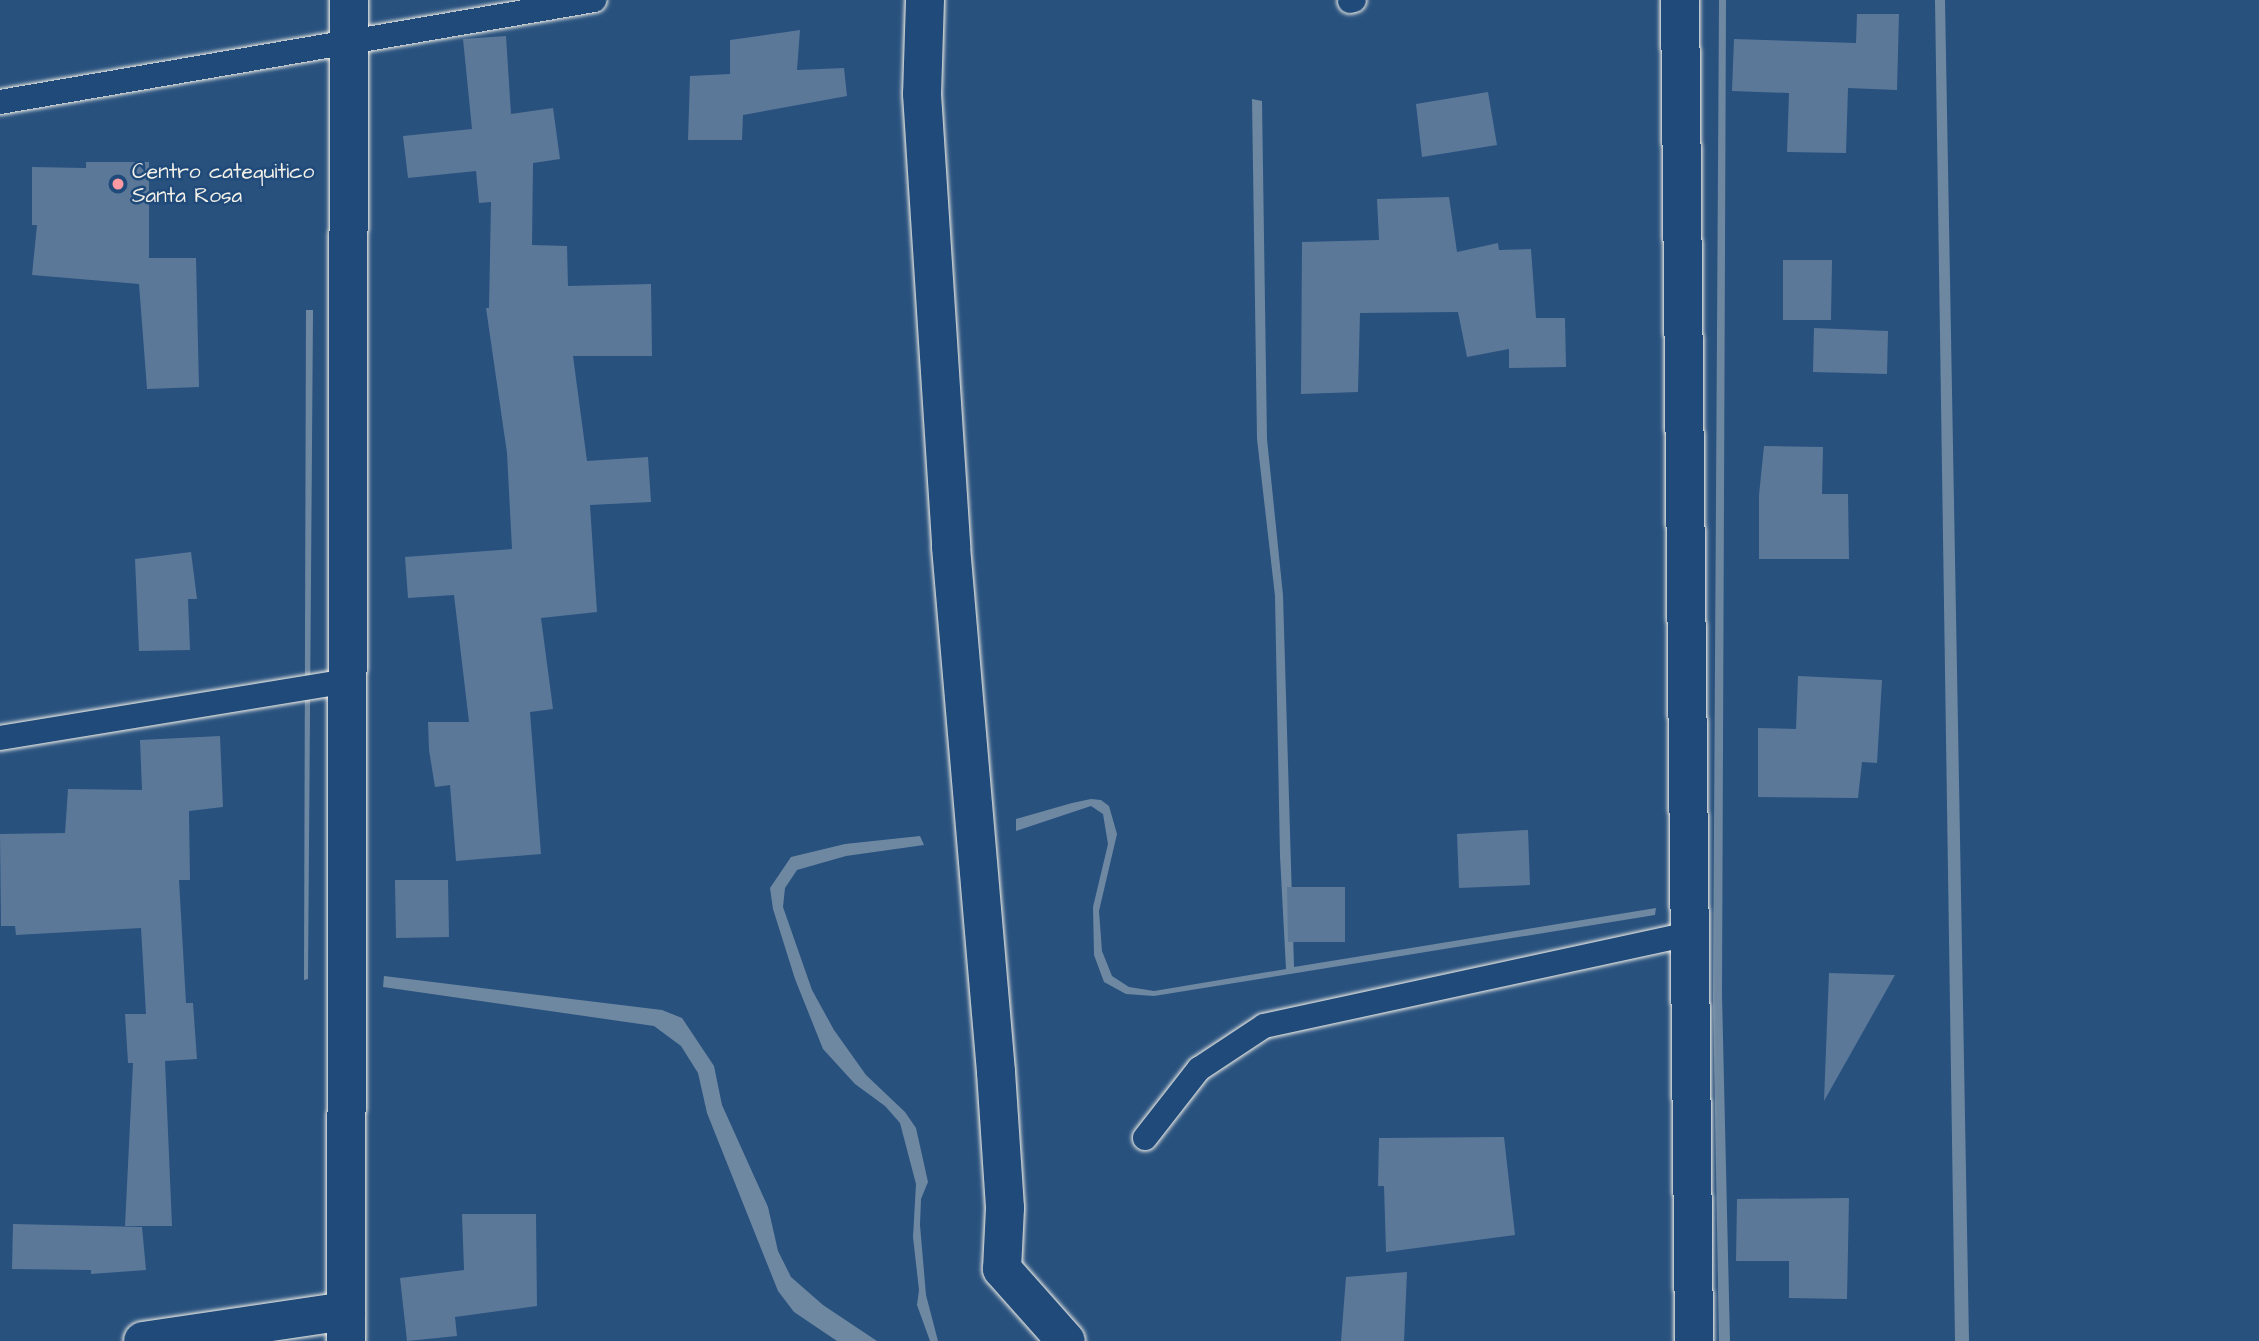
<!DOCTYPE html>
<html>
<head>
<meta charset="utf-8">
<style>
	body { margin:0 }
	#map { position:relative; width:2259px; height:1341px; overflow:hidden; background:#28517e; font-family:"Architects Daughter",sans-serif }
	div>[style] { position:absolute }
	.water>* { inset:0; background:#6e88a2 }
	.building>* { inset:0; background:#5b7899 }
	.roads { filter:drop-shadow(0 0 2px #f4f1e8) drop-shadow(0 0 2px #f4f1e8) }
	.lane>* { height:24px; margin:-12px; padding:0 12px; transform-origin:12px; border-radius:12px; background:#1f4a7a }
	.street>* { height:38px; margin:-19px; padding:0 19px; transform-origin:19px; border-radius:19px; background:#1f4a7a }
	.dots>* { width:19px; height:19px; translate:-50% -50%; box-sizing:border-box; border:4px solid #1f4a7a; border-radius:50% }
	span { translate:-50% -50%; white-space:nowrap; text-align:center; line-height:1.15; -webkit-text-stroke:5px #1f4a7a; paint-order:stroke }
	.poi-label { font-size:21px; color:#f4f1e8 }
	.left { translate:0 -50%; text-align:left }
</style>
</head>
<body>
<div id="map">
	<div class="water">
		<div style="clip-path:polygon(1719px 0,1726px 0,1722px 995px,1730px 1341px,1719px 1341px,1713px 995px)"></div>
		<div style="clip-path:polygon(1935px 0,1945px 0,1969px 1341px,1955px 1341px)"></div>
		<div style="clip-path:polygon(1252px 99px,1262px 101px,1267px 439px,1283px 595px,1294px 967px,1656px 908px,1655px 915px,1154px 996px,1126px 994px,1104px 982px,1094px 955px,1093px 907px,1108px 844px,1103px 814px,1091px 806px,1016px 831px,1016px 819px,1072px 803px,1091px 799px,1101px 800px,1109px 806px,1117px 834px,1099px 911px,1102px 951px,1112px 976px,1129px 987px,1154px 991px,1286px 969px,1280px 856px,1275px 596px,1257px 439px)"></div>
		<div style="clip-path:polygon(306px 310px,313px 310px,308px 979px,304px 980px)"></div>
		<div style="clip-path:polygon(920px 836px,924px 845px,846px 856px,797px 870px,785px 888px,783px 907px,812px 990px,834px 1030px,866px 1075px,905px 1112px,916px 1128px,928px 1182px,921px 1199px,920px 1225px,926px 1295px,938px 1341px,930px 1341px,917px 1305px,919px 1290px,913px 1237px,916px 1184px,900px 1123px,885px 1106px,855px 1084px,823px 1049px,795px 979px,773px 909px,770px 888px,791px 857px,845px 844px)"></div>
		<div style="clip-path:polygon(384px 976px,662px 1010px,682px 1018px,714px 1066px,722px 1105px,768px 1207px,778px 1251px,791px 1277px,823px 1305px,877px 1341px,837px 1341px,794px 1312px,778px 1291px,707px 1113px,698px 1073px,681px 1046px,654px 1026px,383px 987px)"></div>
	</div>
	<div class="building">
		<div style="clip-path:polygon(1857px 14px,1899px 14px,1897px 90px,1848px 88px,1846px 153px,1787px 152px,1789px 93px,1732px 91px,1734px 39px,1856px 43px)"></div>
		<div style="clip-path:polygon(800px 30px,797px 70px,844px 68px,847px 96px,743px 115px,742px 140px,688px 140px,690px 76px,730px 74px,730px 40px)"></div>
		<div style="clip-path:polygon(506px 36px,511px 114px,553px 108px,560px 159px,533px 163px,532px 245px,567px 246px,568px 286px,651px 284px,652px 356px,573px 356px,587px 461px,648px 457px,651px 502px,590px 505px,597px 612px,541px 618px,553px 709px,530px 712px,541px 854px,456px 861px,450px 785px,435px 787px,429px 750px,428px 722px,469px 722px,454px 595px,408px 598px,405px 557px,512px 549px,507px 453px,486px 308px,489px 308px,491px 202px,479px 203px,476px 171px,408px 178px,403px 136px,472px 129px,463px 39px)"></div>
		<div style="clip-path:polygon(1488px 92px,1497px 145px,1422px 157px,1416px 104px)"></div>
		<div style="clip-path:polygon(86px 162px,149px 162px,149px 258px,196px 258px,199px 387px,147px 389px,139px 284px,32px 275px,37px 225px,32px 225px,32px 167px,86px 168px)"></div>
		<div style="clip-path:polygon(1449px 197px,1457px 252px,1498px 243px,1499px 250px,1531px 249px,1536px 318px,1565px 318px,1566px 367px,1509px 368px,1509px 349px,1467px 357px,1458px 312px,1360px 313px,1358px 392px,1301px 394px,1302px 242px,1379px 240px,1377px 199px)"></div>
		<div style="clip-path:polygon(1783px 260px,1832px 260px,1831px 320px,1783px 320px)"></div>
		<div style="clip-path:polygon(1814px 328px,1888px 331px,1887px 374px,1813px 372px)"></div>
		<div style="clip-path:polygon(1764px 446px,1823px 447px,1822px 494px,1848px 494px,1849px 559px,1759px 559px,1759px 495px)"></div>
		<div style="clip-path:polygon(191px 552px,197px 599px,188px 599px,190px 650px,139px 651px,135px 559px)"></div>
		<div style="clip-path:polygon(1798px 676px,1882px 680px,1877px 763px,1862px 762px,1858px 798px,1758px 797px,1758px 728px,1796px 729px)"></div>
		<div style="clip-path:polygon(220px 736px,223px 807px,189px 811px,190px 880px,179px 880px,186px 1003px,193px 1003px,197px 1059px,165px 1061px,172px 1226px,125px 1226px,133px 1063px,128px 1063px,125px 1014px,146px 1014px,141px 928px,16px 935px,15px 926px,1px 926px,0 834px,65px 833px,68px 789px,142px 790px,140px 740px)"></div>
		<div style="clip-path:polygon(1528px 830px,1530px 885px,1459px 888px,1457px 834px)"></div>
		<div style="clip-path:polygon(395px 880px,448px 880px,449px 937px,396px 938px)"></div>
		<div style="clip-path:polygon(1287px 887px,1345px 887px,1345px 942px,1288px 942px)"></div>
		<div style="clip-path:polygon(1829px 973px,1895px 975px,1824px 1101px)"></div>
		<div style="clip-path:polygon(1504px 1137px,1515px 1235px,1386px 1252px,1384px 1186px,1378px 1186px,1379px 1138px)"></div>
		<div style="clip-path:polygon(1849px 1198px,1847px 1299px,1789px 1298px,1789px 1261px,1736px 1261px,1737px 1199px)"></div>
		<div style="clip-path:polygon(462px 1214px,536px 1214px,537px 1306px,455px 1317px,457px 1336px,407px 1341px,400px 1278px,464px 1270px)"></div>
		<div style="clip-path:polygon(13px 1224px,142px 1227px,146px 1270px,91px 1274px,91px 1270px,12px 1269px)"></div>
		<div style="clip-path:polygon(1407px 1272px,1404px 1341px,1341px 1341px,1346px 1277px)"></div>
	</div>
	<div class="roads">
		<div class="lane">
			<div style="left:1350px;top:1px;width:4px;rotate:-14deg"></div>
			<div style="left:0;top:102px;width:603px;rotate:-9.74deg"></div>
			<div style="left:0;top:738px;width:352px;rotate:-9.3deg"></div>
			<div style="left:1145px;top:1138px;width:88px;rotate:-52deg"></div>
			<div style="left:1199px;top:1069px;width:78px;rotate:-33.5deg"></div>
			<div style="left:1264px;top:1026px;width:436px;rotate:-12.2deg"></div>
		</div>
		<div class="street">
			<div style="left:925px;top:0;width:94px;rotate:91.8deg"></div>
			<div style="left:922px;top:94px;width:454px;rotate:86.3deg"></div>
			<div style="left:951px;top:547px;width:527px;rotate:85.1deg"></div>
			<div style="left:996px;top:1072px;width:136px;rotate:86.2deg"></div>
			<div style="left:1005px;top:1208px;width:61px;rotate:92.8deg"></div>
			<div style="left:1002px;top:1269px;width:96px;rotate:48.4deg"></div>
			<div style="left:1680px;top:0;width:1341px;rotate:89.4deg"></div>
			<div style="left:143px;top:1341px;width:205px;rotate:-8.4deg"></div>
			<div style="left:346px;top:1341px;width:1341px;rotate:-89.87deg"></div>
		</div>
	</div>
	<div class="dots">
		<div style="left:118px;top:184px;background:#ff9aa2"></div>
	</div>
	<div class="poi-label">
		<span class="left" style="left:132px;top:184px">Centro catequitico<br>Santa Rosa</span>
	</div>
</div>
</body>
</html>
